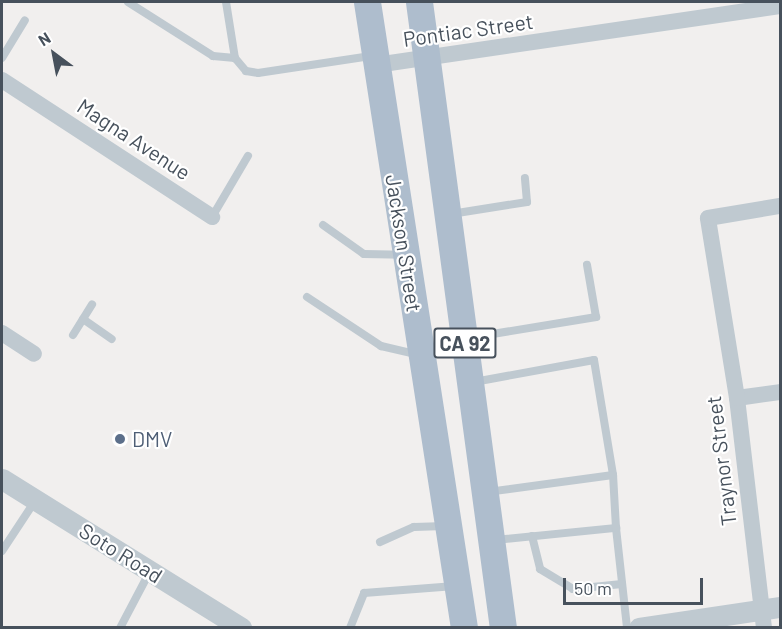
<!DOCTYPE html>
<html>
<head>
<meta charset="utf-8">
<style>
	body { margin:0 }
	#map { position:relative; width:782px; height:629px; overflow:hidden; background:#f1efee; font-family:Barlow,sans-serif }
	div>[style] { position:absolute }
	.service>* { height:8px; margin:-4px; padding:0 4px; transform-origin:4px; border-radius:4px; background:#bfc9d0 }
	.minor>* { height:16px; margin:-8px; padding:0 8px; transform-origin:8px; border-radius:8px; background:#bfc9d0 }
	.tertiary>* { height:21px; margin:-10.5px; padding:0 10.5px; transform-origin:10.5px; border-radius:10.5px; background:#bfc9d0 }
	.primary>* { height:27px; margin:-13.5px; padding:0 13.5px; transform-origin:13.5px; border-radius:13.5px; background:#aebdcd }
	.dots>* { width:16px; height:16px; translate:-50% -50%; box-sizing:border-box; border:3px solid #fff; border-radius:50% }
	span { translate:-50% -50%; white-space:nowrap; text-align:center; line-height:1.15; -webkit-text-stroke:4.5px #fff; paint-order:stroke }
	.shield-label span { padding:2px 4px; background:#fff; border:2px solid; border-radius:4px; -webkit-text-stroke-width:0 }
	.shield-label { font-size:20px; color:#47515c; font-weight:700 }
	.street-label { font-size:21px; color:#47515c }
	.service-label { font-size:21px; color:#4e5e75 }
	.left { translate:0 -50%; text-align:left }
	.frame { position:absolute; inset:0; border:3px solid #47515c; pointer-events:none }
	.north { position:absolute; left:24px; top:24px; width:60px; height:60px; -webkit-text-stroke:4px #fff; paint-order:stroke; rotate:328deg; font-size:16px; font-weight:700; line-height:24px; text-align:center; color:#47515c }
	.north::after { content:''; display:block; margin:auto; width:21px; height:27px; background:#47515c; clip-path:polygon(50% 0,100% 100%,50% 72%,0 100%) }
	.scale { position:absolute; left:563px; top:578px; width:140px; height:27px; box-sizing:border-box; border:3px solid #47515c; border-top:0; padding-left:8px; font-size:18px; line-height:21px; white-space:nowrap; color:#47515c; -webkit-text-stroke:4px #fff; paint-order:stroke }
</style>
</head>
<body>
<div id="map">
	<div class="service">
		<div style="left:128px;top:2px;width:101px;rotate:32.4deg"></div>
		<div style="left:213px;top:56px;width:22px;rotate:5deg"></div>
		<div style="left:226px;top:2px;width:57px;rotate:80.9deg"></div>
		<div style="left:235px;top:58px;width:17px;rotate:50deg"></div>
		<div style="left:246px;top:71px;width:12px;rotate:9deg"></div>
		<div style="left:258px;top:73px;width:114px;rotate:-8.6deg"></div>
		<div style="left:2px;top:58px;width:44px;rotate:-58.8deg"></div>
		<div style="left:451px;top:214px;width:77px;rotate:-9deg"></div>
		<div style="left:527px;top:202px;width:24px;rotate:-95deg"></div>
		<div style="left:212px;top:217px;width:71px;rotate:-59.5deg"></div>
		<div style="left:323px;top:225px;width:50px;rotate:35.3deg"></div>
		<div style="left:364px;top:254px;width:39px;rotate:1deg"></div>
		<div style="left:307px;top:297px;width:89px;rotate:33.5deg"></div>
		<div style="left:381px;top:346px;width:39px;rotate:13deg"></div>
		<div style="left:83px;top:319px;width:35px;rotate:35deg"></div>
		<div style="left:73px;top:335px;width:36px;rotate:-58deg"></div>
		<div style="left:468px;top:338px;width:130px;rotate:-9.3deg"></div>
		<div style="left:596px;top:317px;width:53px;rotate:-99.8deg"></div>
		<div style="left:474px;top:382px;width:122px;rotate:-10.4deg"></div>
		<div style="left:594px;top:360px;width:117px;rotate:80.6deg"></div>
		<div style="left:613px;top:475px;width:126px;rotate:172.3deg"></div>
		<div style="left:616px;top:528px;width:101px;rotate:83.7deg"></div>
		<div style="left:532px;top:536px;width:34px;rotate:76deg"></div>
		<div style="left:540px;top:569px;width:39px;rotate:31deg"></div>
		<div style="left:573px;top:589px;width:49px;rotate:-5.8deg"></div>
		<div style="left:495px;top:540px;width:122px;rotate:-5.7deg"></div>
		<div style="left:616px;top:528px;width:53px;rotate:-93.2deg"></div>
		<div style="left:380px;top:542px;width:37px;rotate:-24deg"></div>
		<div style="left:414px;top:527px;width:31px;rotate:-2deg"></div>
		<div style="left:2px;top:551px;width:60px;rotate:-56.6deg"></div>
		<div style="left:120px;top:628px;width:64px;rotate:-62.2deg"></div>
		<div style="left:350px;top:628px;width:38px;rotate:-68deg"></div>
		<div style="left:364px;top:593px;width:91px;rotate:-4.4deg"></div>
	</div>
	<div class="minor">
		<div style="left:376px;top:65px;width:408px;rotate:-8.3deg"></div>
		<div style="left:2px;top:80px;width:251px;rotate:33.1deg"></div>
		<div style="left:2px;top:333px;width:38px;rotate:33deg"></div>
		<div style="left:737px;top:398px;width:43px;rotate:-7.9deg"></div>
		<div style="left:764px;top:628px;width:232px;rotate:-96.7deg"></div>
		<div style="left:737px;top:398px;width:182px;rotate:-99.2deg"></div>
		<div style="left:708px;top:218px;width:73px;rotate:-9.5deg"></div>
	</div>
	<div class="tertiary">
		<div style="left:2px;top:479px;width:282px;rotate:31.9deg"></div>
		<div style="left:639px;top:628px;width:143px;rotate:-8.5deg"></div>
	</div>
	<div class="primary">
		<div style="left:367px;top:2px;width:633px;rotate:81.19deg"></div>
		<div style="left:419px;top:2px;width:632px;rotate:82.36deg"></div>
	</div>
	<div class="dots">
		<div style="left:120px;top:439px;background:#5c6f8a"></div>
	</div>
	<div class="shield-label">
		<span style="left:465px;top:343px">CA 92</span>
	</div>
	<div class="street-label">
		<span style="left:468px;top:30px;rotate:-8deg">Pontiac Street</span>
		<span style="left:134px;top:139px;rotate:33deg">Magna Avenue</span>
		<span style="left:404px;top:243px;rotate:81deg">Jackson Street</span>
		<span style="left:721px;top:461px;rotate:-97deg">Traynor Street</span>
		<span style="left:121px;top:553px;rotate:32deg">Soto Road</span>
	</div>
	<div class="service-label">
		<span class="left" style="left:132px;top:439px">DMV</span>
	</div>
	<div class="frame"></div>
	<div class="north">N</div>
	<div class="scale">50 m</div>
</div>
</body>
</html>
